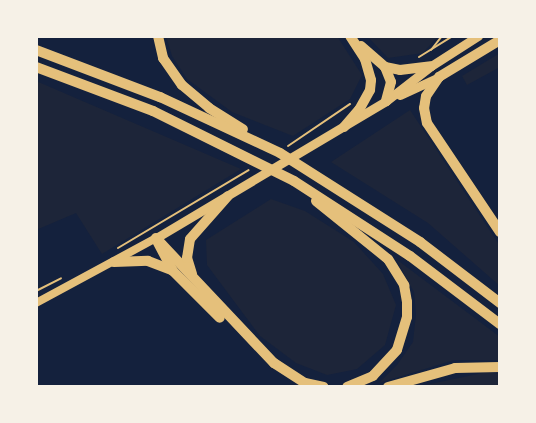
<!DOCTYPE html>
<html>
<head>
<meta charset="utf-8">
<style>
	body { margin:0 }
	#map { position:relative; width:536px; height:423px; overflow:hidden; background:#14213d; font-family:Signika,sans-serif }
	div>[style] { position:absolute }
	.green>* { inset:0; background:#1d2539 }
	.path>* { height:2px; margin:-1px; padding:0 1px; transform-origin:1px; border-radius:1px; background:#e5c07b }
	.secondary>* { height:8px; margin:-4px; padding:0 4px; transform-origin:4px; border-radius:4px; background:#e5c07b }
	.primary>* { height:9px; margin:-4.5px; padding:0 4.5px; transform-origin:4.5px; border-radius:4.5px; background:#e5c07b }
	.trunk>* { height:10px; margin:-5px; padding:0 5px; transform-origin:5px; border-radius:5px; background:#e5c07b }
	span { translate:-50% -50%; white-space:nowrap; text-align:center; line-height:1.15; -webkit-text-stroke:5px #f6f1e7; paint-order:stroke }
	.frame { position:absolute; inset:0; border:38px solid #f6f1e7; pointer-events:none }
</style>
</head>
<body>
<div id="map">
	<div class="green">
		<div style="clip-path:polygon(166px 36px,337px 36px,362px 75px,350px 99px,293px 136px,232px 112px,187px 79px,172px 56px)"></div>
		<div style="clip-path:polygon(367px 36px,438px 36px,423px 53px,388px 58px)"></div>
		<div style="clip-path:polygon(500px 53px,500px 67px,467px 85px,462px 76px)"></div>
		<div style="clip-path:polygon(36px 81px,241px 169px,102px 254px,76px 213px,36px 230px)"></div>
		<div style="clip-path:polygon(410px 110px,500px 246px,500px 286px,428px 223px,331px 162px)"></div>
		<div style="clip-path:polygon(271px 199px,305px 211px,354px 242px,383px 274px,396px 305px,385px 345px,357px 369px,327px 375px,296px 363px,260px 336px,207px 265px,206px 240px)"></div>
		<div style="clip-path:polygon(396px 259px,500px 337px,500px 360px,454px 360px,379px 383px,397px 365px,413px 342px,416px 314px,414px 292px)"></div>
		<div style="clip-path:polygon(487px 372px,500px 374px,500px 387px,416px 387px)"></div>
	</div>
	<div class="path">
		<div style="left:431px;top:50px;width:18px;rotate:-52deg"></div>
		<div style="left:419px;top:57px;width:40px;rotate:-32deg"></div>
		<div style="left:288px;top:146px;width:75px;rotate:-34.1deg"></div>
		<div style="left:118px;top:248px;width:152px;rotate:-30.8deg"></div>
		<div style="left:36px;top:291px;width:28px;rotate:-27deg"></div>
	</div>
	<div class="secondary">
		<div style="left:36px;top:303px;width:136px;rotate:-28.4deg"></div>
	</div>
	<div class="primary">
		<div style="left:400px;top:95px;width:43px;rotate:-24.8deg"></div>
		<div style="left:156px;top:238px;width:268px;rotate:-30.8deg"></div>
		<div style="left:386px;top:101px;width:57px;rotate:-37.9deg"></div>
		<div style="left:431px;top:66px;width:56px;rotate:-32.6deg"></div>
	</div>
	<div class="trunk">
		<div style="left:158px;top:36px;width:23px;rotate:77deg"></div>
		<div style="left:163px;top:58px;width:33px;rotate:55deg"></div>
		<div style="left:182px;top:85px;width:35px;rotate:40deg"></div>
		<div style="left:209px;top:108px;width:40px;rotate:32deg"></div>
		<div style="left:500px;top:40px;width:71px;rotate:148.8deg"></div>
		<div style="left:439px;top:77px;width:23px;rotate:124deg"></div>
		<div style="left:426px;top:96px;width:12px;rotate:99deg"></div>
		<div style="left:424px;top:108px;width:15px;rotate:79deg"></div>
		<div style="left:427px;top:123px;width:131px;rotate:56.2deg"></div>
		<div style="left:361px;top:46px;width:32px;rotate:41deg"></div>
		<div style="left:385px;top:67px;width:16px;rotate:68deg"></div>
		<div style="left:391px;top:82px;width:20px;rotate:105deg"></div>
		<div style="left:36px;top:50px;width:133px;rotate:20.8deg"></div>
		<div style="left:160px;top:97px;width:132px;rotate:25deg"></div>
		<div style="left:280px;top:153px;width:166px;rotate:32.4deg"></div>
		<div style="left:420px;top:242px;width:101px;rotate:37.3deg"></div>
		<div style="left:36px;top:67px;width:125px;rotate:20.6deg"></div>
		<div style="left:153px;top:111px;width:157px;rotate:26.4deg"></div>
		<div style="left:294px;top:181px;width:138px;rotate:32.9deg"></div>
		<div style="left:410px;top:256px;width:113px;rotate:37.1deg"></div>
		<div style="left:385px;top:67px;width:15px;rotate:11deg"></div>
		<div style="left:400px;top:70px;width:31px;rotate:-7deg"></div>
		<div style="left:344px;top:127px;width:23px;rotate:-49deg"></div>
		<div style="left:359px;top:110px;width:23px;rotate:-61deg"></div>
		<div style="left:370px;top:90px;width:10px;rotate:-84deg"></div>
		<div style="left:371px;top:80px;width:22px;rotate:-106deg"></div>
		<div style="left:365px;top:59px;width:27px;rotate:-123deg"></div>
		<div style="left:316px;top:201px;width:92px;rotate:38.9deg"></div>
		<div style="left:388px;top:259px;width:31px;rotate:58deg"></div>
		<div style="left:404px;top:285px;width:17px;rotate:80deg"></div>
		<div style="left:407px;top:302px;width:15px;rotate:90deg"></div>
		<div style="left:407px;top:317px;width:34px;rotate:107deg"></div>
		<div style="left:397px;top:350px;width:35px;rotate:133deg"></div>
		<div style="left:373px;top:376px;width:28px;rotate:157deg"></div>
		<div style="left:156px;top:238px;width:172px;rotate:46.7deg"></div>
		<div style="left:274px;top:363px;width:37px;rotate:33deg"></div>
		<div style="left:305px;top:383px;width:19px;rotate:12deg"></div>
		<div style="left:157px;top:241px;width:34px;rotate:62deg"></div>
		<div style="left:173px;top:271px;width:66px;rotate:45deg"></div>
		<div style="left:114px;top:262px;width:34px;rotate:-2deg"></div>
		<div style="left:148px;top:261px;width:26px;rotate:21deg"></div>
		<div style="left:192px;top:274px;width:17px;rotate:-107deg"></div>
		<div style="left:187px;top:258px;width:19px;rotate:-81deg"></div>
		<div style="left:190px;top:239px;width:57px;rotate:-48.5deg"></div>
		<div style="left:388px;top:387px;width:70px;rotate:-15.8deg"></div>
		<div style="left:455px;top:368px;width:45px;rotate:-1.3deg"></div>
	</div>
	<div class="frame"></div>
</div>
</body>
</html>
